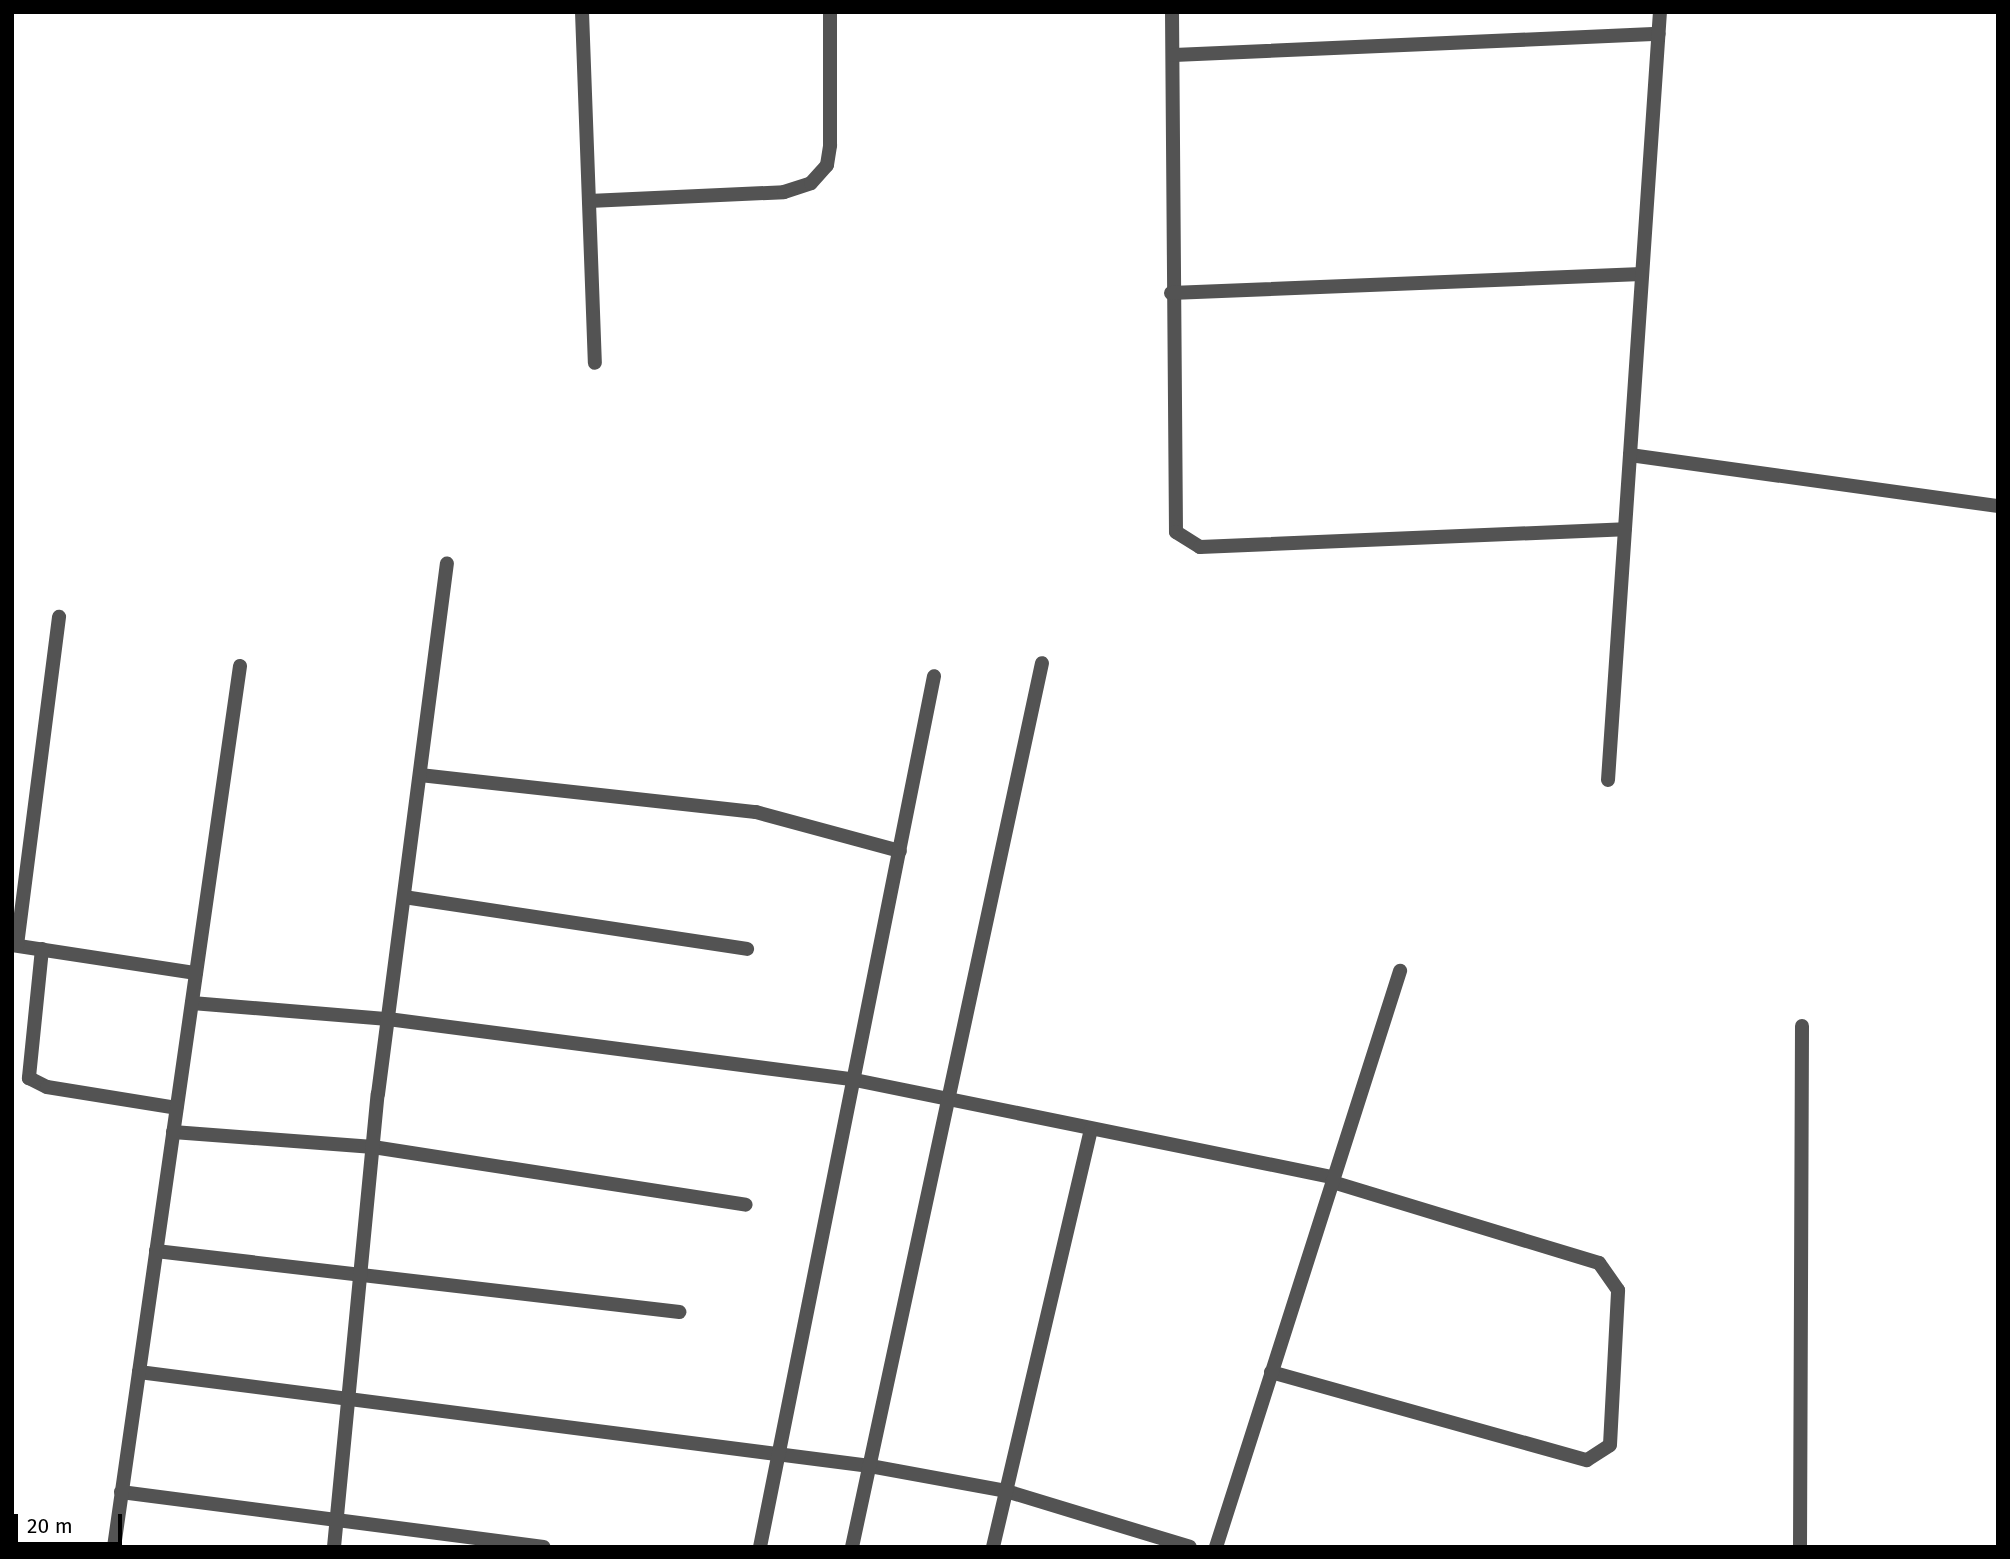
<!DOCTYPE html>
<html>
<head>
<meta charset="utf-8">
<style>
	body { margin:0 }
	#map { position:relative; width:2010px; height:1559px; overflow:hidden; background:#fff; font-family:"Fira Sans",sans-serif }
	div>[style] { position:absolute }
	.street>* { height:14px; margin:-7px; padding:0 7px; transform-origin:7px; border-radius:7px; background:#535353 }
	span { translate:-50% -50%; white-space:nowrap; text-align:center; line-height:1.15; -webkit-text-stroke:5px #fff; paint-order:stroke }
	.frame { position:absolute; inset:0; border:14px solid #000; pointer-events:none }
	.scale { position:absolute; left:14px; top:1514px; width:108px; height:32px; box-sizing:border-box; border:4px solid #000; border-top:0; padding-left:9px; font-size:21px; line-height:24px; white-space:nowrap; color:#000; -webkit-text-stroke:5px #fff; paint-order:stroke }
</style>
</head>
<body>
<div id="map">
	<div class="street">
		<div style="left:582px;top:12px;width:351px;rotate:87.9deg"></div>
		<div style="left:1172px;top:12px;width:520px;rotate:89.56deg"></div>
		<div style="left:1176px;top:532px;width:28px;rotate:32deg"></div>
		<div style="left:1200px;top:547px;width:425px;rotate:-2.4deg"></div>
		<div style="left:1174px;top:55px;width:485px;rotate:-2.5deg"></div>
		<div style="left:589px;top:201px;width:195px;rotate:-2.6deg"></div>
		<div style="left:784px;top:192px;width:28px;rotate:-18deg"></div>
		<div style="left:811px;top:183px;width:24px;rotate:-48deg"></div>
		<div style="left:827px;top:165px;width:20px;rotate:-81deg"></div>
		<div style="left:830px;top:145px;width:133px;rotate:-90deg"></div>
		<div style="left:1171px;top:293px;width:471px;rotate:-2.3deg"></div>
		<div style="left:1630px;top:455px;width:372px;rotate:7.9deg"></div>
		<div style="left:420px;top:775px;width:338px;rotate:6.3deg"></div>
		<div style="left:756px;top:812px;width:149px;rotate:15.2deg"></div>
		<div style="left:1608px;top:780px;width:770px;rotate:-86.13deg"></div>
		<div style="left:404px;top:897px;width:347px;rotate:8.6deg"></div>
		<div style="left:12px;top:945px;width:186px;rotate:8.7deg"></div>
		<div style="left:17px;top:945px;width:331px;rotate:-82.7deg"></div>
		<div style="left:42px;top:949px;width:130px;rotate:95.8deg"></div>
		<div style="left:29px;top:1078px;width:20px;rotate:27deg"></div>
		<div style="left:47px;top:1087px;width:131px;rotate:9.2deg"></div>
		<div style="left:192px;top:1003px;width:197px;rotate:4.7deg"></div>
		<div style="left:388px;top:1019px;width:471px;rotate:7.4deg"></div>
		<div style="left:855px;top:1080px;width:488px;rotate:11.5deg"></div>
		<div style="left:173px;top:1132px;width:201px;rotate:4.3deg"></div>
		<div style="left:373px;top:1147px;width:377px;rotate:8.8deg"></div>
		<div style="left:156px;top:1251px;width:527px;rotate:6.65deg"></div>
		<div style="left:139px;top:1372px;width:737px;rotate:7.33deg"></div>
		<div style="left:870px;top:1466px;width:138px;rotate:10.4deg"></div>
		<div style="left:1006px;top:1491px;width:192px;rotate:16.9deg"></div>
		<div style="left:1271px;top:1372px;width:328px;rotate:15.6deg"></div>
		<div style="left:1587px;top:1460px;width:27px;rotate:-33deg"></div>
		<div style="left:1610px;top:1445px;width:155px;rotate:-87deg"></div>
		<div style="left:1618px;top:1290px;width:33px;rotate:-125deg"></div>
		<div style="left:1599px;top:1263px;width:279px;rotate:-163.1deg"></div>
		<div style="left:121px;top:1492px;width:426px;rotate:7.4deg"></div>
		<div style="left:114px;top:1547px;width:890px;rotate:-81.86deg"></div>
		<div style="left:334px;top:1547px;width:455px;rotate:-84.5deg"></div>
		<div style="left:378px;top:1094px;width:535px;rotate:-82.6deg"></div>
		<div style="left:760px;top:1547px;width:888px;rotate:-78.7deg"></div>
		<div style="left:852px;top:1547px;width:904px;rotate:-77.87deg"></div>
		<div style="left:993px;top:1547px;width:429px;rotate:-76.8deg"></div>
		<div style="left:1216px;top:1547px;width:605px;rotate:-72.28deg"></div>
		<div style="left:1800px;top:1547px;width:521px;rotate:-89.78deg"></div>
	</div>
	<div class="frame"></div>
	<div class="scale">20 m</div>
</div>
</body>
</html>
